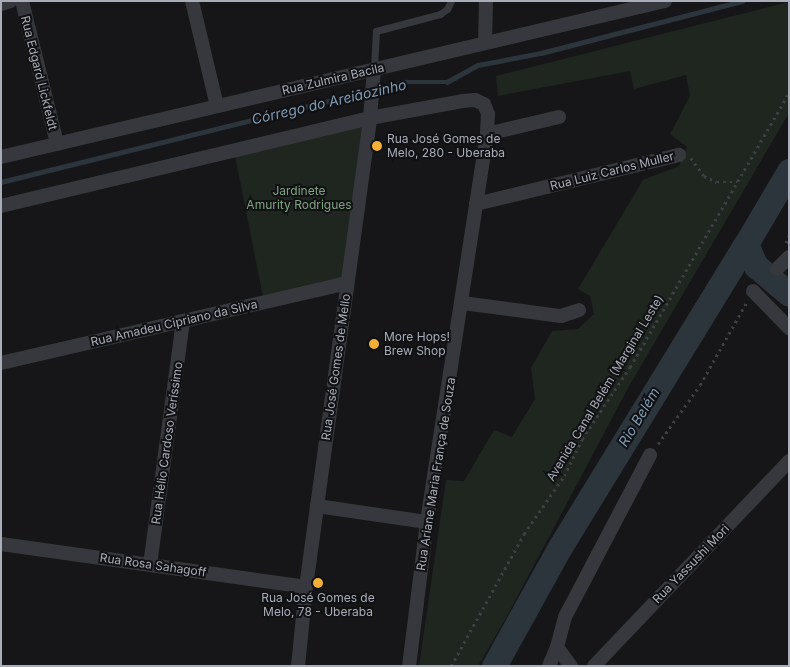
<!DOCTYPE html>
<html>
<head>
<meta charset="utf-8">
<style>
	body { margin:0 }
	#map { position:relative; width:790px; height:667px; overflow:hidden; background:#161618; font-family:Inter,sans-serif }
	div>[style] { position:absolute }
	.green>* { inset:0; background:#1e261f }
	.stream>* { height:4.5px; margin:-2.25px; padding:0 2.25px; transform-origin:2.25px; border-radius:2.25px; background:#2c353c }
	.river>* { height:25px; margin:-12.5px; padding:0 12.5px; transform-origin:12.5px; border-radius:12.5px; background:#2c353c }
	.path>* { height:2.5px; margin-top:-1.25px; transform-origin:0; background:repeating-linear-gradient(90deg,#3d3f44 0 2.5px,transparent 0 6.5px) }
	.service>* { height:7px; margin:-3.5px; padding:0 3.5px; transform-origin:3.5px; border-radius:3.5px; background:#37383d }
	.minor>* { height:14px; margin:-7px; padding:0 7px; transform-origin:7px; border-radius:7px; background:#37383d }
	.dots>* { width:14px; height:14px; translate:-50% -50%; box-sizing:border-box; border:2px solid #111113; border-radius:50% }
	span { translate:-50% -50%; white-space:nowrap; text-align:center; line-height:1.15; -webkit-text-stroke:4px #111113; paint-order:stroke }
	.street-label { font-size:12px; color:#a8adb8 }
	.poi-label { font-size:12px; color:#a8adb8 }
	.left { translate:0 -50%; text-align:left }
	.park-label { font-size:12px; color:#7fa381 }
	.water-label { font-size:14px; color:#7f9bb3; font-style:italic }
	.frame { position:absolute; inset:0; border:2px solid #a8adb8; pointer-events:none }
</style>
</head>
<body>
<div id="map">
	<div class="green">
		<div style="clip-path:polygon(789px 2px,789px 113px,628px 388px,505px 620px,478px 666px,419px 666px,446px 480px,464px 481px,494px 430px,512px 437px,535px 399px,531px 368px,552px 331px,578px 329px,594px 314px,590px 296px,578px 289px,643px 180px,679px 166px,687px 147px,670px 134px,690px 96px,686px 75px,634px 89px,630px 71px,498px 96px,496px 76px)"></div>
		<div style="clip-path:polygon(365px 125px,344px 278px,263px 297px,235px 156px)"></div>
	</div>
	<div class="stream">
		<div style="left:1px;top:182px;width:417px;rotate:-13.9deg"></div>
		<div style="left:406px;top:82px;width:41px"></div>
		<div style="left:447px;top:82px;width:35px;rotate:-29deg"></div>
		<div style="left:478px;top:65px;width:64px;rotate:-10.8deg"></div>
		<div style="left:541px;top:53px;width:208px;rotate:-14.5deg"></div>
	</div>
	<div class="river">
		<div style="left:746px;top:244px;width:24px;rotate:66deg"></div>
		<div style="left:756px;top:266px;width:43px;rotate:40.3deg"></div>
		<div style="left:494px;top:666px;width:136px;rotate:-61deg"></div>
		<div style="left:560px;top:547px;width:356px;rotate:-58.5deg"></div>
		<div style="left:746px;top:244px;width:85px;rotate:-59.5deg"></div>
	</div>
	<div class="path">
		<div style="left:691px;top:158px;width:22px;rotate:54deg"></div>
		<div style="left:704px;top:176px;width:14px;rotate:25deg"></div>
		<div style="left:717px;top:182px;width:20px"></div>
		<div style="left:786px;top:243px;width:9px;rotate:-69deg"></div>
		<div style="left:658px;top:444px;width:72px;rotate:-54.6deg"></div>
		<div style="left:700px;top:385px;width:94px;rotate:-60.7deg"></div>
		<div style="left:451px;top:666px;width:151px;rotate:-61.1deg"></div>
		<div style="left:524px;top:534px;width:70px;rotate:-55.4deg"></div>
		<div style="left:564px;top:476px;width:41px;rotate:-64.1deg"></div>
		<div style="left:582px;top:439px;width:87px;rotate:-56.3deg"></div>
		<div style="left:630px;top:367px;width:317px;rotate:-59.9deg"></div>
	</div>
	<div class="service">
		<div style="left:374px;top:69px;width:38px;rotate:-87deg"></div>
		<div style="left:376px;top:31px;width:66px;rotate:-14.9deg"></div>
		<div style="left:440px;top:14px;width:9px;rotate:-36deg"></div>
		<div style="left:447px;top:9px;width:9px;rotate:-63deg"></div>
	</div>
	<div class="minor">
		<div style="left:22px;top:1px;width:147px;rotate:76.2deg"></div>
		<div style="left:192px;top:1px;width:108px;rotate:76.6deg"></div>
		<div style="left:1px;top:4px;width:10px;rotate:-17deg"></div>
		<div style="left:485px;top:42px;width:41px;rotate:-88.6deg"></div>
		<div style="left:487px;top:134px;width:74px;rotate:-13.3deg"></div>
		<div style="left:1px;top:157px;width:682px;rotate:-13.22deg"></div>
		<div style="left:476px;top:204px;width:209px;rotate:-13.6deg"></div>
		<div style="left:1px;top:206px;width:379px;rotate:-13.4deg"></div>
		<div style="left:370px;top:118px;width:95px;rotate:-10.4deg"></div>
		<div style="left:463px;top:101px;width:12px;rotate:-5deg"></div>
		<div style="left:475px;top:100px;width:10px;rotate:24deg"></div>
		<div style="left:484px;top:104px;width:11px;rotate:68deg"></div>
		<div style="left:488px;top:114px;width:20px;rotate:93deg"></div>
		<div style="left:487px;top:134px;width:393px;rotate:98.8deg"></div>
		<div style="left:427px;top:522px;width:145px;rotate:97.1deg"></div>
		<div style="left:777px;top:269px;width:17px;rotate:-45deg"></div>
		<div style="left:753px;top:291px;width:52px;rotate:45.8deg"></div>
		<div style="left:463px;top:303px;width:99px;rotate:7.6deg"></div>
		<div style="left:561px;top:316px;width:19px;rotate:-18deg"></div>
		<div style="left:1px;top:363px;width:355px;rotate:-13deg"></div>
		<div style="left:317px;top:506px;width:111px;rotate:8.3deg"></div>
		<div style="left:1px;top:544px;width:308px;rotate:8deg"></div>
		<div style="left:150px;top:565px;width:246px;rotate:-82.3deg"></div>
		<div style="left:557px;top:647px;width:24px;rotate:54deg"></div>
		<div style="left:298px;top:666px;width:79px;rotate:-84.2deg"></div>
		<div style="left:306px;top:587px;width:473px;rotate:-82.2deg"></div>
		<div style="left:370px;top:118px;width:49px;rotate:-85.3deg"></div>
		<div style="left:549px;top:666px;width:21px;rotate:-67deg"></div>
		<div style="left:557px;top:647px;width:31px;rotate:-75deg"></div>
		<div style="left:565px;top:617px;width:183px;rotate:-62.3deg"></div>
		<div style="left:594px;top:666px;width:283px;rotate:-46.4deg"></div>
	</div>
	<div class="dots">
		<div style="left:377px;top:146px;background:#f2b134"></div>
		<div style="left:374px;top:344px;background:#f2b134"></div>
		<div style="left:318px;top:583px;background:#f2b134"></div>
	</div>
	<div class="street-label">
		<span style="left:39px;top:73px;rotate:76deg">Rua Edgard Lickfeldt</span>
		<span style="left:333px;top:79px;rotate:-13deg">Rua Zulmira Bacila</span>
		<span style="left:612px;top:171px;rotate:-14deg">Rua Luiz Carlos Muller</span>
		<span style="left:174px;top:323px;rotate:-13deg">Rua Amadeu Cipriano da Silva</span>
		<span style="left:336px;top:367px;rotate:-82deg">Rua José Gomes de Mello</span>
		<span style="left:605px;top:388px;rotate:-59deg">Avenida Canal Belém (Marginal Leste)</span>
		<span style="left:167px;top:443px;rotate:-82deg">Rua Hélio Cardoso Veríssimo</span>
		<span style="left:436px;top:474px;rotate:-81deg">Rua Ariane Maria França de Souza</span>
		<span style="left:691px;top:564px;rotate:-46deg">Rua Yassushi Mori</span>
		<span style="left:153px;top:565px;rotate:8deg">Rua Rosa Sahagoff</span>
	</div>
	<div class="poi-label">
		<span class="left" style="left:387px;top:146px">Rua José Gomes de<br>Melo, 280 - Uberaba</span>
		<span class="left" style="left:384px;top:344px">More Hops!<br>Brew Shop</span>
		<span style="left:318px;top:605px">Rua José Gomes de<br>Melo, 78 - Uberaba</span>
	</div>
	<div class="park-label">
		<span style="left:299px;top:198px">Jardinete<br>Amurity Rodrigues</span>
	</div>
	<div class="water-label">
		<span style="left:329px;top:102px;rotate:-13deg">Córrego do Areiãozinho</span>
		<span style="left:639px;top:417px;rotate:-59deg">Rio Belém</span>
	</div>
	<div class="frame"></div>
</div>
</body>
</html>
